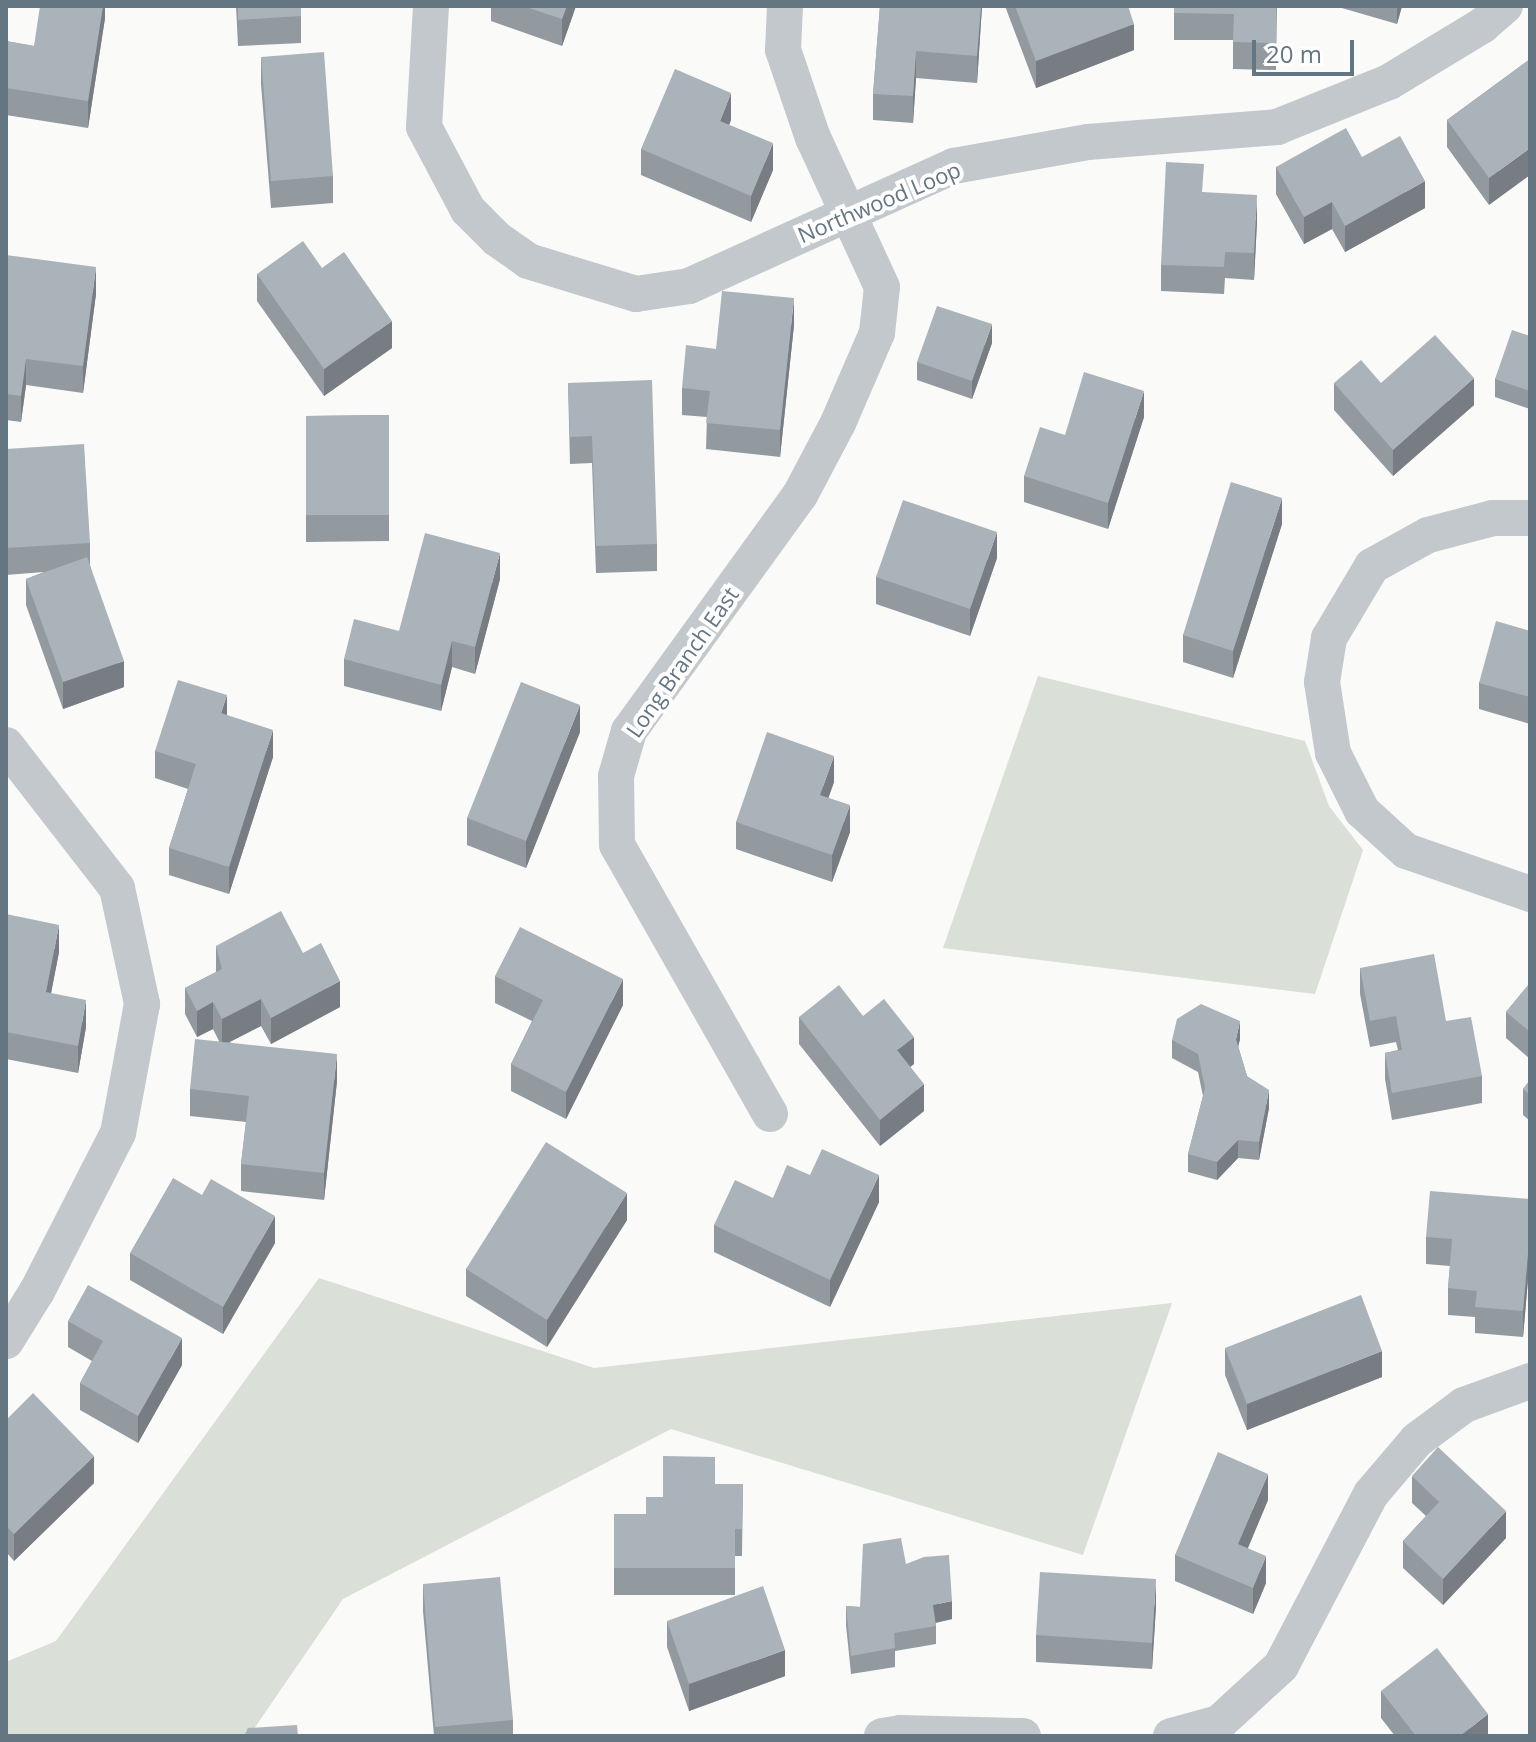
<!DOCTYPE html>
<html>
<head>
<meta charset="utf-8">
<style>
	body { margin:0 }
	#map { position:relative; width:1536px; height:1742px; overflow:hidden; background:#fafaf8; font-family:"Open Sans",sans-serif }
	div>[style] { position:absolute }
	.green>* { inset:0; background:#dadfd7 }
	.street>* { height:36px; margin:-18px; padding:0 18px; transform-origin:18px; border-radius:18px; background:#c3c8cc }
	.wall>* { inset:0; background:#929a9f }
	.shaded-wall>* { inset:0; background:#777d82 }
	.building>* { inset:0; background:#aab3b9 }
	span { translate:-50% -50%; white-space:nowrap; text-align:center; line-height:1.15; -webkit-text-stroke:8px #fff; paint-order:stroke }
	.street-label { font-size:22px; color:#657683 }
	.frame { position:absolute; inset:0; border:8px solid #657683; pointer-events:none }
	.scale { position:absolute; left:1252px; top:40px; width:102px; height:36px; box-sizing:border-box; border:4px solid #657683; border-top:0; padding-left:10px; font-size:24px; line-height:28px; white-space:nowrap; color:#657683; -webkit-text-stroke:6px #fff; paint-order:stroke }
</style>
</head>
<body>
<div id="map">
	<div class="green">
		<div style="clip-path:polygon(1038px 676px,1305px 741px,1329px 806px,1363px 850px,1315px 994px,943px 948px)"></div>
		<div style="clip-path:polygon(319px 1278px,594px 1368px,1172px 1303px,1083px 1555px,671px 1429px,343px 1599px,249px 1736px,6px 1736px,6px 1662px,56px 1641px)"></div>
	</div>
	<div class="street">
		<div style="left:431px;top:6px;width:121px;rotate:93.3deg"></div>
		<div style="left:424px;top:127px;width:94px;rotate:62.1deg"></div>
		<div style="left:468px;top:210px;width:41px;rotate:45deg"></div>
		<div style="left:497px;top:239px;width:38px;rotate:35deg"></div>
		<div style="left:528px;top:261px;width:113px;rotate:17deg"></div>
		<div style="left:636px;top:294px;width:54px;rotate:-8.6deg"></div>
		<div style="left:689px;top:286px;width:291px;rotate:-24.4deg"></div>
		<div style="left:954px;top:166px;width:136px;rotate:-10.2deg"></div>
		<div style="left:1088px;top:142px;width:190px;rotate:-4.5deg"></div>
		<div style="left:1277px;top:127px;width:121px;rotate:-21.9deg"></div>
		<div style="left:1389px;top:82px;width:110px;rotate:-31.2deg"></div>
		<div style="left:1483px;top:25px;width:29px;rotate:-41deg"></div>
		<div style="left:1530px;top:518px;width:37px;rotate:180deg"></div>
		<div style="left:1493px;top:518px;width:67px;rotate:165.3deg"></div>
		<div style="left:1428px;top:535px;width:64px;rotate:151deg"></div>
		<div style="left:1372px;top:566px;width:84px;rotate:120.8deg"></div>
		<div style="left:1329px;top:638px;width:45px;rotate:99deg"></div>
		<div style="left:1322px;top:682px;width:72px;rotate:81.2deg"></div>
		<div style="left:1333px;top:753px;width:65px;rotate:63.4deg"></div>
		<div style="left:1362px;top:811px;width:59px;rotate:42.3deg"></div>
		<div style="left:1406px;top:851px;width:131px;rotate:19.1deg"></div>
		<div style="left:6px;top:745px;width:181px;rotate:52.2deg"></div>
		<div style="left:117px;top:888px;width:119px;rotate:77.8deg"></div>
		<div style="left:142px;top:1004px;width:131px;rotate:100.5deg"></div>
		<div style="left:118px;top:1133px;width:178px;rotate:117.1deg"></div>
		<div style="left:37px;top:1291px;width:59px;rotate:121.8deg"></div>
		<div style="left:770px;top:1114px;width:309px;rotate:-119.6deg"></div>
		<div style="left:617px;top:845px;width:69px;rotate:-90.8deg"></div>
		<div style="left:616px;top:776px;width:47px;rotate:-73.9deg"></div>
		<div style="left:629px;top:731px;width:291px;rotate:-54.1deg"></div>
		<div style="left:800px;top:495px;width:81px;rotate:-62.2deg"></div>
		<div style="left:838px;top:423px;width:98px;rotate:-66.6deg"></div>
		<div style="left:877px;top:333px;width:46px;rotate:-83.8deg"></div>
		<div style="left:882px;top:287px;width:164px;rotate:-114.8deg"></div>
		<div style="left:813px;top:138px;width:93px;rotate:-108.8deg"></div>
		<div style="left:783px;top:50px;width:44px;rotate:-87.4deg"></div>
		<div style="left:882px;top:1736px;width:18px;rotate:-9deg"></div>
		<div style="left:900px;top:1733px;width:123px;rotate:1.4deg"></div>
		<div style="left:1171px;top:1736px;width:50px;rotate:-15.2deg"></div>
		<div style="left:1219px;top:1723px;width:84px;rotate:-42.6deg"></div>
		<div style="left:1281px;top:1666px;width:194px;rotate:-62.4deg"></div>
		<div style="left:1371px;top:1494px;width:71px;rotate:-49.6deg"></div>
		<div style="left:1417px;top:1440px;width:59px;rotate:-36.7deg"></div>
		<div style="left:1464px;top:1405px;width:70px;rotate:-20deg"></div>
	</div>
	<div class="wall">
		<div style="clip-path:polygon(105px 6px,105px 18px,88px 128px,6px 115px,6px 41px,34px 46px)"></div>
		<div style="clip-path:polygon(236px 6px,301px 6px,301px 43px,238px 46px)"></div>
		<div style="clip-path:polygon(491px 6px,576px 6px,562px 46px,491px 21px)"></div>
		<div style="clip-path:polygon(880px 6px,982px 6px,977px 83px,916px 78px,913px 123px,873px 120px,873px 94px)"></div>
		<div style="clip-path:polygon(1005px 6px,1128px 6px,1134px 50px,1036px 88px)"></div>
		<div style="clip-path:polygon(1277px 6px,1276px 70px,1233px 69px,1233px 40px,1174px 40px,1174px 13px)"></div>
		<div style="clip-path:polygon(1335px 6px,1402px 6px,1397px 24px)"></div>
		<div style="clip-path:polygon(261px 57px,333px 176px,333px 203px,271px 208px,261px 84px)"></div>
		<div style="clip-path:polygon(1530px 59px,1489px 205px,1447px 147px,1447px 120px)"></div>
		<div style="clip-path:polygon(731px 120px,729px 125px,773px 170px,751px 222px,641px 175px,641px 149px)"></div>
		<div style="clip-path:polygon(1362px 157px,1425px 208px,1345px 252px,1332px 229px,1304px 244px,1276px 194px,1276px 167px)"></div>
		<div style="clip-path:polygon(1204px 192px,1257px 221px,1254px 280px,1225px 278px,1224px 294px,1161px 291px,1161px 265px)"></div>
		<div style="clip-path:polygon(6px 255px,96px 294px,83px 393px,26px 385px,21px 422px,6px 420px)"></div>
		<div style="clip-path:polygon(322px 268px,392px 348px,324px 396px,257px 301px,257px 274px)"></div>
		<div style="clip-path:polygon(794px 325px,780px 457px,706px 449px,707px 417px,682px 415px,682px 388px,716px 349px)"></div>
		<div style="clip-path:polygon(1530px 336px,1530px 409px,1495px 397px,1495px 379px)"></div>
		<div style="clip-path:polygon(992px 343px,972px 399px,917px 380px,917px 362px)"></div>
		<div style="clip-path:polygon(568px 383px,657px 544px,657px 571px,596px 573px,592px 463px,570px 464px)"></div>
		<div style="clip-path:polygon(1334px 383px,1474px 405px,1393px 476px,1334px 410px)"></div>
		<div style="clip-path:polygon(389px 415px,389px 541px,306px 542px,306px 416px)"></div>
		<div style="clip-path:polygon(1144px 417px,1108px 529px,1024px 502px,1024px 476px,1065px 435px)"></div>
		<div style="clip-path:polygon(6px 449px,90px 543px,90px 565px,124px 687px,63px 709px,26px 605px,26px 579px,44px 572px,6px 575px)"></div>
		<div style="clip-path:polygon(1282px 524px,1233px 678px,1183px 662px,1183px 635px)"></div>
		<div style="clip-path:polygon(997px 558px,970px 636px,876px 604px,876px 577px)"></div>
		<div style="clip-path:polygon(500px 579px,475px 674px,452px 667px,441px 711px,344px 686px,344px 659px)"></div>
		<div style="clip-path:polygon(1530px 631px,1530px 724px,1479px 709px,1479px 683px)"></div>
		<div style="clip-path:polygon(227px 715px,273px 757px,229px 894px,169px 875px,169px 848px,188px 789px,155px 778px,155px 751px)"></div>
		<div style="clip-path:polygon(580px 732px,526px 868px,467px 845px,467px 818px)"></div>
		<div style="clip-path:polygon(834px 782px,828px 798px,850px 832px,832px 882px,736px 849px,736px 822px)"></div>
		<div style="clip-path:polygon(6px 914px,59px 952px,51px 993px,86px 1027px,78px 1073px,6px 1059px)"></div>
		<div style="clip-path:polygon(216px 946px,303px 953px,340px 1007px,271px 1044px,261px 1026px,229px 1042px,337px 1081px,324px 1200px,241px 1191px,241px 1164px,246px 1122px,190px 1116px,190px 1089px,219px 1041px,213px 1029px,197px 1037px,185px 1014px,185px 988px,216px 972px)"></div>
		<div style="clip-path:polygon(1360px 968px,1446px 1021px,1482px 1076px,1482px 1103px,1392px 1120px,1385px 1079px,1385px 1053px,1398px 1050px,1396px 1042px,1370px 1047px,1360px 994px)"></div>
		<div style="clip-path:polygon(495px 976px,623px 1005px,566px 1119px,511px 1091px,511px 1064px,532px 1021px,495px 1003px)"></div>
		<div style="clip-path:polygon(1530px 983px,1530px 1057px,1529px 1058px,1506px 1038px,1506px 1012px)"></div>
		<div style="clip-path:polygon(863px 1016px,914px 1064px,910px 1067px,924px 1111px,880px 1146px,799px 1044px,799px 1017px)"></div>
		<div style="clip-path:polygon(1240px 1039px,1238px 1046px,1247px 1076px,1269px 1108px,1259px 1160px,1238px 1158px,1217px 1180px,1188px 1172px,1188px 1154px,1203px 1096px,1198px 1072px,1172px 1058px,1172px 1040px)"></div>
		<div style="clip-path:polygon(1530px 1080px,1530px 1121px,1523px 1115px,1523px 1089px)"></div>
		<div style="clip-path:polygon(810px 1175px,879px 1202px,830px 1307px,714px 1252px,714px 1225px,773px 1198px)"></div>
		<div style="clip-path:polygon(1530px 1199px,1530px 1256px,1523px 1337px,1475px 1333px,1475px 1317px,1448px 1315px,1448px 1288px,1450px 1266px,1426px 1264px,1426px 1237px)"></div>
		<div style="clip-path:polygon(627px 1220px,547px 1347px,466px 1296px,466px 1269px)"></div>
		<div style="clip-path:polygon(275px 1243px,223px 1334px,130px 1280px,130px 1253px)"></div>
		<div style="clip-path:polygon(68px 1321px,182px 1365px,138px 1443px,80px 1410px,80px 1383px,92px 1361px,68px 1347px)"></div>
		<div style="clip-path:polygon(1225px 1348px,1382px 1377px,1247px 1430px,1225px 1375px)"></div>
		<div style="clip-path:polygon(6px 1420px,94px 1483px,14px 1561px,6px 1552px)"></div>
		<div style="clip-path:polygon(1412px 1476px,1506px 1538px,1443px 1605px,1403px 1568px,1403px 1541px,1426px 1516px,1412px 1503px)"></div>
		<div style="clip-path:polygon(715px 1484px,743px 1484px,742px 1556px,735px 1556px,735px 1595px,614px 1595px,614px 1514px,646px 1514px,663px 1497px)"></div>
		<div style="clip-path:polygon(1268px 1500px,1248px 1548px,1266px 1583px,1253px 1614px,1175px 1581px,1175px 1555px)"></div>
		<div style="clip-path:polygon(906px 1564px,952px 1619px,936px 1623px,936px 1644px,895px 1651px,895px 1667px,851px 1674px,846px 1625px,846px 1606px,860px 1607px)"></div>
		<div style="clip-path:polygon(423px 1584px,513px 1720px,513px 1736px,434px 1736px,423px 1611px)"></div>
		<div style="clip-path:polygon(1156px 1606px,1152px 1669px,1036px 1662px,1036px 1635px)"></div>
		<div style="clip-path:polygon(667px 1621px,785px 1676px,689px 1711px,667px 1647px)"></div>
		<div style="clip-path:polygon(1381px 1691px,1488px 1736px,1395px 1736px,1381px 1718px)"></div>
	</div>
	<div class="shaded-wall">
		<div style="clip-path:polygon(103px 6px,105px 6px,105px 18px,88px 128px,88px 101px)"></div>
		<div style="clip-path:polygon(567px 6px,576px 6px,562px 46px,562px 19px)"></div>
		<div style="clip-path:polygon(981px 6px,982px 6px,977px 83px,977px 56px)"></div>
		<div style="clip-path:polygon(1397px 6px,1402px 6px,1397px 24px)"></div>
		<div style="clip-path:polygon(1134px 24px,1134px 50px,1036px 88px,1036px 61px)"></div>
		<div style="clip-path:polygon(916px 51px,916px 78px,913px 123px,913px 96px)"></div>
		<div style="clip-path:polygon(731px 93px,731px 120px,720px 147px,720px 121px)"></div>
		<div style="clip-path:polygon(773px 143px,773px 170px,751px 222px,751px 196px)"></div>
		<div style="clip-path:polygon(1530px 148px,1530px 175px,1489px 205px,1489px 178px)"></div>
		<div style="clip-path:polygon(1425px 181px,1425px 208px,1345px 252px,1345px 226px)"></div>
		<div style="clip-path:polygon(1257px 195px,1257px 221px,1254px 280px,1254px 253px)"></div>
		<div style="clip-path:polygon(1332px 202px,1332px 229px,1304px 244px,1304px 217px)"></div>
		<div style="clip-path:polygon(96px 267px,96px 294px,83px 393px,83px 366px)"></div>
		<div style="clip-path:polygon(794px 298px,794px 325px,780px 457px,780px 430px)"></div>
		<div style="clip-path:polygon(392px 321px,392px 348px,324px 396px,324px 369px)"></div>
		<div style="clip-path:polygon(992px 324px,992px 343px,972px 399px,972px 381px)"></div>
		<div style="clip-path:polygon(26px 359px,26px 385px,21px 422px,21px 396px)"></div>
		<div style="clip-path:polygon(1474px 378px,1474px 405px,1393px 476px,1393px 450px)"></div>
		<div style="clip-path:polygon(1144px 391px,1144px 417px,1108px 529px,1108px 503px)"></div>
		<div style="clip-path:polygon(1282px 498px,1282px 524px,1233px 678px,1233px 651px)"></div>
		<div style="clip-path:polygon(997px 532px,997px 558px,970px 636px,970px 609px)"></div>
		<div style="clip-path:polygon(500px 553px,500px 579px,475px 674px,475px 647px)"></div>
		<div style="clip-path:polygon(452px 641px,452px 667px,441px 711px,441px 685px)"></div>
		<div style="clip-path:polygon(124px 661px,124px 687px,63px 709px,63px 682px)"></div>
		<div style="clip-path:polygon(227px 695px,227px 722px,221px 713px)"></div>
		<div style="clip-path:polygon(580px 705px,580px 732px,526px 868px,526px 841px)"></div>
		<div style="clip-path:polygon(273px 730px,273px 757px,229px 894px,229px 867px)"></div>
		<div style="clip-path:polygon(834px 756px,834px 782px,820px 822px,820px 795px)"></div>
		<div style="clip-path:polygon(850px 805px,850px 832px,832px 882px,832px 855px)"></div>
		<div style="clip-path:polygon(59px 925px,59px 952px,46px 1019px,46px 992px)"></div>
		<div style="clip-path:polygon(623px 979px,623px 1005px,566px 1119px,566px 1092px)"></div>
		<div style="clip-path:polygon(340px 981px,340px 1007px,271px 1044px,271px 1018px)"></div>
		<div style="clip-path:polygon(261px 999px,261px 1026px,222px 1046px,222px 1019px)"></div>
		<div style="clip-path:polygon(86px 1000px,86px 1027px,78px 1073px,78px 1046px)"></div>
		<div style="clip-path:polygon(213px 1002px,213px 1029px,197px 1037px,197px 1011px)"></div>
		<div style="clip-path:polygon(1240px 1021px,1240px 1039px,1236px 1057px,1236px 1039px)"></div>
		<div style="clip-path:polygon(1530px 1030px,1530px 1057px,1529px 1058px,1529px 1031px)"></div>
		<div style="clip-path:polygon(914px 1037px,914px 1064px,897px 1077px,897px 1050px)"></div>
		<div style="clip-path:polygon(337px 1054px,337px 1081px,324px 1200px,324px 1173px)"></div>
		<div style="clip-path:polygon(924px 1084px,924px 1111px,880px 1146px,880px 1120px)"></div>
		<div style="clip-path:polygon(1269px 1090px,1269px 1108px,1259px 1160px,1259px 1142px)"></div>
		<div style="clip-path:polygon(1238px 1140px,1238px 1158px,1217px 1180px,1217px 1162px)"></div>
		<div style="clip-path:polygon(879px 1175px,879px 1202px,830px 1307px,830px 1280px)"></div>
		<div style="clip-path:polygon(627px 1193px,627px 1220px,547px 1347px,547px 1320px)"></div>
		<div style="clip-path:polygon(275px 1216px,275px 1243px,223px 1334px,223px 1307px)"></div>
		<div style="clip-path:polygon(1530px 1230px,1530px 1256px,1523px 1337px,1523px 1311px)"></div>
		<div style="clip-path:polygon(182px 1338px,182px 1365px,138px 1443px,138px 1416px)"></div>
		<div style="clip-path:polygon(1382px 1351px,1382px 1377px,1247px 1430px,1247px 1404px)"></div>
		<div style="clip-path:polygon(94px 1456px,94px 1483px,14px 1561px,14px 1534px)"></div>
		<div style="clip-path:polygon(1268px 1474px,1268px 1500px,1238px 1571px,1238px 1544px)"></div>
		<div style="clip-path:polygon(1506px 1511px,1506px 1538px,1443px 1605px,1443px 1579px)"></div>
		<div style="clip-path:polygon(1266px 1556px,1266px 1583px,1253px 1614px,1253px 1588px)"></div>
		<div style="clip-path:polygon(1156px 1579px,1156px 1606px,1152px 1669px,1152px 1643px)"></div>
		<div style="clip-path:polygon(952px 1601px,952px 1619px,933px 1623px,933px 1605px)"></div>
		<div style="clip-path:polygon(785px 1650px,785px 1676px,689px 1711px,689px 1684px)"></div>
		<div style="clip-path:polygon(1488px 1714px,1488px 1736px,1460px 1736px)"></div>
	</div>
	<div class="building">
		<div style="clip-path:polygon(40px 6px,103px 6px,88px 101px,6px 88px,6px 41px,34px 46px)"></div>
		<div style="clip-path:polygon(238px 6px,301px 6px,301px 16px,238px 20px)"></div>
		<div style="clip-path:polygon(523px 6px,567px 6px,562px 19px)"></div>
		<div style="clip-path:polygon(880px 6px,981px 6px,977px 56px,916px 51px,913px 96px,873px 94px)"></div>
		<div style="clip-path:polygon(1015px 6px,1128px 6px,1134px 24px,1036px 61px)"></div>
		<div style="clip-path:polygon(1174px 6px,1276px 6px,1276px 43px,1233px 42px,1234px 14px,1174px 13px)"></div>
		<div style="clip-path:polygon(324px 52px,333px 176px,271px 181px,261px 57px)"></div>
		<div style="clip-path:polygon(1530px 59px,1530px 148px,1489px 178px,1447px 120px)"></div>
		<div style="clip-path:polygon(675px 69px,731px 93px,720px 121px,773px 143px,751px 196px,641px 149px)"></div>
		<div style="clip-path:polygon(1346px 128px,1362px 157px,1400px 136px,1425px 181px,1345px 226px,1332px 202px,1304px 217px,1276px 167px)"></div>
		<div style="clip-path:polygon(1166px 162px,1204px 164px,1202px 192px,1257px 195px,1254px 253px,1225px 252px,1224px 267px,1161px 265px)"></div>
		<div style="clip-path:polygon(303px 241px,322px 268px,344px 252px,392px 321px,324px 369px,257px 274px)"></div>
		<div style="clip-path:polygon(6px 255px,96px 267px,83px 366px,26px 359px,21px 396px,6px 394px)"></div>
		<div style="clip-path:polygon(722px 291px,794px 298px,780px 430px,706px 423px,710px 391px,682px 388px,686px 345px,716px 349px)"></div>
		<div style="clip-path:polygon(937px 306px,992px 324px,972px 381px,917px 362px)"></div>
		<div style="clip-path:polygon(1512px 330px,1530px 336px,1530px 391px,1495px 379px)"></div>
		<div style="clip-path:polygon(1435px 335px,1474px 378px,1393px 450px,1334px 383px,1361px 360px,1381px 383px)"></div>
		<div style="clip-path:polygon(1084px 372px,1144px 391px,1108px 503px,1024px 476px,1040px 427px,1065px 435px)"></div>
		<div style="clip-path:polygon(652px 380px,657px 544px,596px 546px,592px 436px,570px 437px,568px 383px)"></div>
		<div style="clip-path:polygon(389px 415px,389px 515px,306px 515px,306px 416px)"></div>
		<div style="clip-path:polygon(84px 444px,90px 543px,6px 548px,6px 449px)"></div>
		<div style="clip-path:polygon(1231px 482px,1282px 498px,1233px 651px,1183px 635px)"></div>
		<div style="clip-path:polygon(903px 500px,997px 532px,970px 609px,876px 577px)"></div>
		<div style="clip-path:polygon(425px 533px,500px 553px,475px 647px,452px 641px,441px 685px,344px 659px,354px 619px,399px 631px)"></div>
		<div style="clip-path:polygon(87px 557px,124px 661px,63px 682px,26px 579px)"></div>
		<div style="clip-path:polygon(1496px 621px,1530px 631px,1530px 697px,1479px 683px)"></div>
		<div style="clip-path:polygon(178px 680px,227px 695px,221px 713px,273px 730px,229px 867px,169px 848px,196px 764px,155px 751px)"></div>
		<div style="clip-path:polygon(521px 682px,580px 705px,526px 841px,467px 818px)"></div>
		<div style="clip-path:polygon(767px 732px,834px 756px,820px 795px,850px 805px,832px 855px,736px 822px)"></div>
		<div style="clip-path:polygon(281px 911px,303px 953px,321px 943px,340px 981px,271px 1018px,261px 999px,222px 1019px,213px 1002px,197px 1011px,185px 988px,222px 969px,216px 946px)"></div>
		<div style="clip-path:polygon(6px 914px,59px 925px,46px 992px,86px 1000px,78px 1046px,6px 1032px)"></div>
		<div style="clip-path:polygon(520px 927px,623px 979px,566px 1092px,511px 1064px,543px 1000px,495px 976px)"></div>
		<div style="clip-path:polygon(1434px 954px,1446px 1021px,1471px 1017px,1482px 1076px,1392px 1093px,1385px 1053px,1402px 1050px,1396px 1016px,1370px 1021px,1360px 968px)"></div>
		<div style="clip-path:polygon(1530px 983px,1530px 1030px,1529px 1031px,1506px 1012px)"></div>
		<div style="clip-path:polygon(839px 985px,863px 1016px,884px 999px,914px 1037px,897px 1050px,924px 1084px,880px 1120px,799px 1017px)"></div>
		<div style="clip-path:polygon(1201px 1004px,1240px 1021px,1236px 1039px,1247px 1076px,1269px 1090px,1259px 1142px,1238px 1140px,1217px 1162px,1188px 1154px,1205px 1088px,1198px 1054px,1172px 1040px,1177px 1019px)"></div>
		<div style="clip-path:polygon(195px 1039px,337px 1054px,324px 1173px,241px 1164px,249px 1096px,190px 1089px)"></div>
		<div style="clip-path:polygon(1530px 1080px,1530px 1095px,1523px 1089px)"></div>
		<div style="clip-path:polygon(546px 1142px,627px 1193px,547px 1320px,466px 1269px)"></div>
		<div style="clip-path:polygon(822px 1149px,879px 1175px,830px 1280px,714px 1225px,735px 1180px,773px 1198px,787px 1165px,810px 1175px)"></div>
		<div style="clip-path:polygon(173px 1178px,202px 1195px,211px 1179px,275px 1216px,223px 1307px,130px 1253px)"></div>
		<div style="clip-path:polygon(1430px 1191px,1530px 1199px,1530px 1230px,1523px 1311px,1475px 1307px,1477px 1291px,1448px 1288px,1452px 1239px,1426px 1237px)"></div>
		<div style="clip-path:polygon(88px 1285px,182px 1338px,138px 1416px,80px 1383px,103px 1341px,68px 1321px)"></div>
		<div style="clip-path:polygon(1361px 1295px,1382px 1351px,1247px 1404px,1225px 1348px)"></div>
		<div style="clip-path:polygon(33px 1393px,94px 1456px,14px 1534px,6px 1526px,6px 1420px)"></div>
		<div style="clip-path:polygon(1438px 1447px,1506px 1511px,1443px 1579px,1403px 1541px,1439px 1502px,1412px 1476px)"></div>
		<div style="clip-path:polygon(1218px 1452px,1268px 1474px,1238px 1544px,1266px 1556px,1253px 1588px,1175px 1555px)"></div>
		<div style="clip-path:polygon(663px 1456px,715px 1457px,715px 1484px,743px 1484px,742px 1529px,735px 1529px,735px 1568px,614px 1568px,614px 1514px,646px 1514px,646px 1497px,663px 1497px)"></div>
		<div style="clip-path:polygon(901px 1538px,906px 1564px,924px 1557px,949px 1555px,952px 1601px,933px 1605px,936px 1626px,894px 1633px,895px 1648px,851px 1656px,846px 1606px,860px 1607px,863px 1544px)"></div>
		<div style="clip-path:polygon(1040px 1572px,1156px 1579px,1152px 1643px,1036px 1635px)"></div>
		<div style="clip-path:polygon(500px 1577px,513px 1720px,435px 1727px,423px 1584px)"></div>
		<div style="clip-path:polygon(763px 1586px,785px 1650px,689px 1684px,667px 1621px)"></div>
		<div style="clip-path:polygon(1437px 1648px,1488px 1714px,1460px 1736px,1416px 1736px,1381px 1691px)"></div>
		<div style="clip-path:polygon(297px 1725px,298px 1736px,244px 1736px,248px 1728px)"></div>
	</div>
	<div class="street-label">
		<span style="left:879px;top:202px;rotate:-23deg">Northwood Loop</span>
		<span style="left:682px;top:662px;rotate:-55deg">Long Branch East</span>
	</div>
	<div class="frame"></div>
	<div class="scale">20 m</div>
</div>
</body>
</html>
